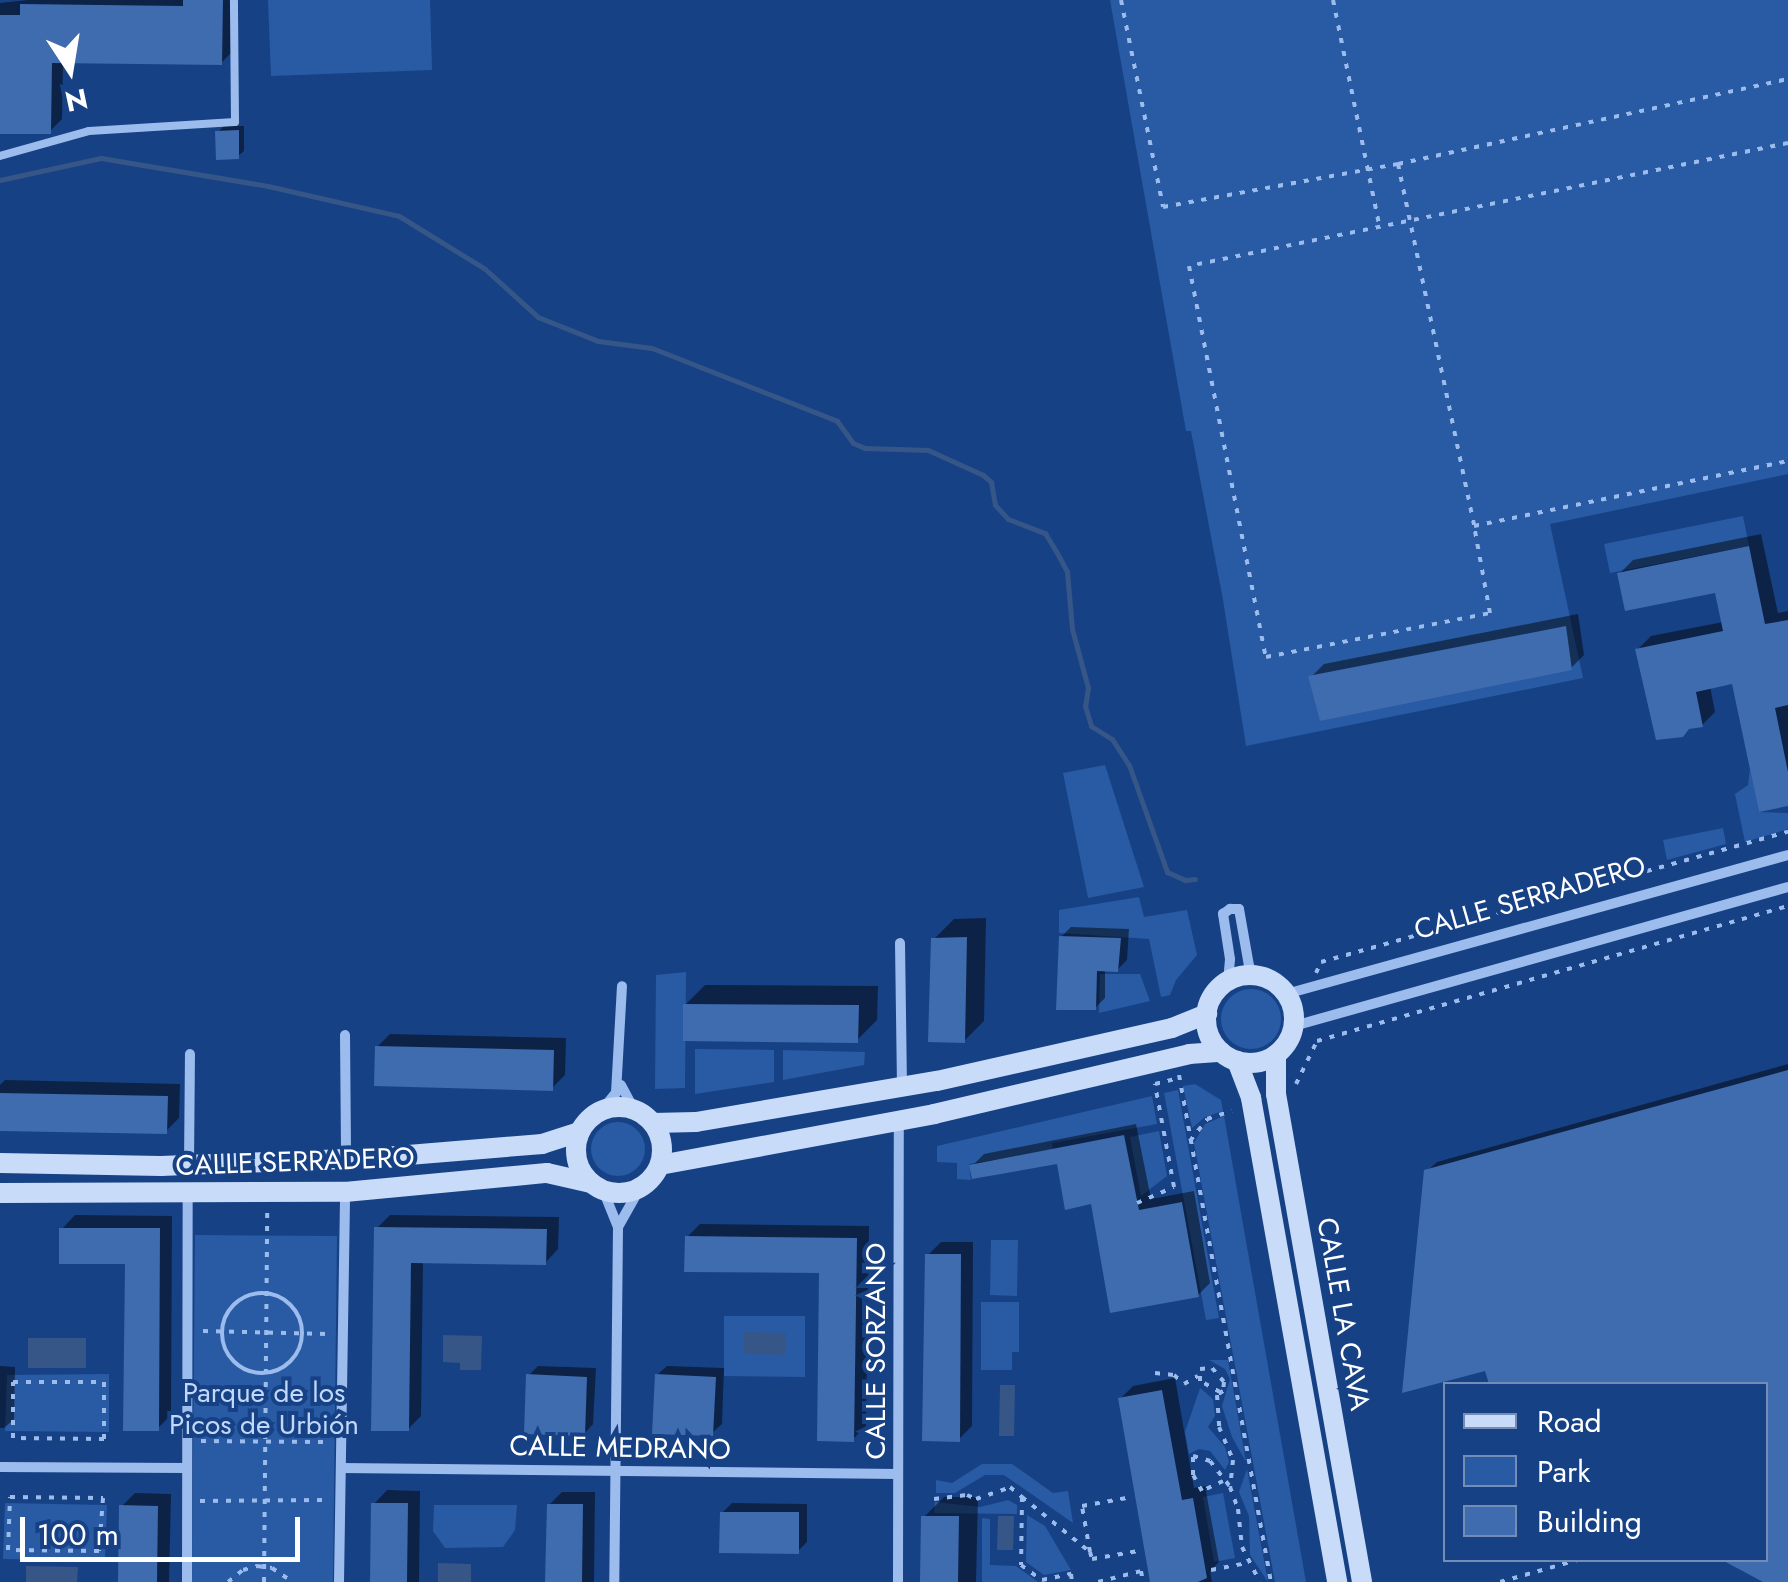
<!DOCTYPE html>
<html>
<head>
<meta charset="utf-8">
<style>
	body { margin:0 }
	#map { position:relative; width:1788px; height:1582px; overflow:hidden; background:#174185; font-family:Jost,sans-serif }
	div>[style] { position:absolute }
	.green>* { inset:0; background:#295aa4 }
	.round { border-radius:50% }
	.water>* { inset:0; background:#365688 }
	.shadow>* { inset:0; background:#0007 }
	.stream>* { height:5px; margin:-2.5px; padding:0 2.5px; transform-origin:2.5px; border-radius:2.5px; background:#365688 }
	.building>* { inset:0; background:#3f6baf }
	.path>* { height:4px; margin-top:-2px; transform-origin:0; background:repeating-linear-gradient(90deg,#9cbced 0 5px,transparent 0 13px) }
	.path>.ring { margin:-2px; padding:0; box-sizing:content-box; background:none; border:4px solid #9cbced; border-radius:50% }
	.service>* { height:8px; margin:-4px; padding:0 4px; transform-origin:4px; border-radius:4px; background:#9cbced }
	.minor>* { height:10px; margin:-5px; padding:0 5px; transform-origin:5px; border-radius:5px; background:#9cbced }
	.secondary>* { height:20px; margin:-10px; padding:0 10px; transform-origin:10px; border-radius:10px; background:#c8dbf9 }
	.secondary>.ring { margin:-10px; padding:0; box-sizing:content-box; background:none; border:20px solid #c8dbf9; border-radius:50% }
	span { translate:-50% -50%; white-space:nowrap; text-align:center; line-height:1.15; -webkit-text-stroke:8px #174185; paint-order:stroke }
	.street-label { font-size:28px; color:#fff }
	.park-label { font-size:28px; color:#c1d8fa }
	.legend { position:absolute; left:1443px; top:1382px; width:325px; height:180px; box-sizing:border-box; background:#174185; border:2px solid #748db6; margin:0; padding:12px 18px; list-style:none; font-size:30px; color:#fff }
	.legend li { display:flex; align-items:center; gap:20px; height:50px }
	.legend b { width:50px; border:2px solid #748db6 }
	.north { position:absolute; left:20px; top:20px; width:100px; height:100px; -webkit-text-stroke:8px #174185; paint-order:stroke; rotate:168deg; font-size:28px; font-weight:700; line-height:40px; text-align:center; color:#fff }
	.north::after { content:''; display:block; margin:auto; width:35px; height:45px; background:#fff; clip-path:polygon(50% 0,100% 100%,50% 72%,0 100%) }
	.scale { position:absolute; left:20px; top:1517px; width:280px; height:45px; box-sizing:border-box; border:5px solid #fff; border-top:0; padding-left:12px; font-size:30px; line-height:35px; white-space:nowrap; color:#fff; -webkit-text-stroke:8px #174185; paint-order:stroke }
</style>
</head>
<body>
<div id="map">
	<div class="green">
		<div style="clip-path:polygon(268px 0,430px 0,432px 70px,271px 76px)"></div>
		<div style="clip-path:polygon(1110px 0,1788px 0,1788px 474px,1550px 524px,1583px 678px,1246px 746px,1223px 600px,1191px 431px,1186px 431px)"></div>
		<div style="clip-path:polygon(1743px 516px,1749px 546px,1610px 573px,1604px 544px)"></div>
		<div style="clip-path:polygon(1105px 765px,1144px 887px,1088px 898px,1063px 773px)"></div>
		<div style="clip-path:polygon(1750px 769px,1759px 812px,1788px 813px,1788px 829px,1745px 842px,1735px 794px,1748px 785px)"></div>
		<div style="clip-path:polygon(1723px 828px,1726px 844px,1667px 860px,1663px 840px)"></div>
		<div style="clip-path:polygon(1139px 897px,1144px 917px,1187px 910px,1197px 955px,1176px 980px,1170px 995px,1161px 997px,1149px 939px,1059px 933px,1059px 910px)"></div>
		<div style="clip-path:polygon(686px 972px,685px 1088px,655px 1089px,656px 975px)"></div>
		<div style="clip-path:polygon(1100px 974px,1140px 974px,1150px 1001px,1099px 1013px)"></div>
		<div class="round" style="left:1221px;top:989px;width:60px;height:60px"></div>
		<div style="clip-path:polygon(695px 1049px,774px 1050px,774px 1082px,695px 1094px)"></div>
		<div style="clip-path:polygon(783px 1050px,865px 1052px,864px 1065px,783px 1080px)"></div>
		<div style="clip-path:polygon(1195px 1084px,1221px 1100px,1223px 1111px,1205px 1117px,1192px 1128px,1183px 1086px)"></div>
		<div style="clip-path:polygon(1178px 1090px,1219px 1318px,1206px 1320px,1164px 1093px)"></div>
		<div style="clip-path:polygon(1152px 1096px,1157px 1124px,1052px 1143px,1053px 1150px,969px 1164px,971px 1180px,957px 1179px,957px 1163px,937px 1162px,937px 1146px)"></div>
		<div style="clip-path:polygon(1224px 1116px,1306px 1582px,1275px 1582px,1194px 1143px,1205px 1124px)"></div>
		<div class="round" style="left:591px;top:1122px;width:54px;height:54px"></div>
		<div style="clip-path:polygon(1159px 1131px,1167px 1176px,1141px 1196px,1130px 1137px)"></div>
		<div style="clip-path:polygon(195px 1235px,337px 1236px,333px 1582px,192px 1582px)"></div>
		<div style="clip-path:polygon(991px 1240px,1018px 1240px,1017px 1296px,990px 1295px)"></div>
		<div style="clip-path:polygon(981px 1302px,1019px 1302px,1019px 1352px,1012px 1352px,1012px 1370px,981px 1370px)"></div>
		<div style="clip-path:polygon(724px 1316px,805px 1316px,805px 1377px,724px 1376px)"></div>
		<div style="clip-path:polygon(1209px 1360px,1228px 1360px,1246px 1462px,1232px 1437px,1222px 1406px,1230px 1379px,1225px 1369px)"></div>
		<div style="clip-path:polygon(109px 1374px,109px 1432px,5px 1431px,7px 1375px)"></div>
		<div style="clip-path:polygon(1200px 1388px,1213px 1399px,1215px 1416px,1208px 1427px,1225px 1447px,1229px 1462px,1225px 1470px,1210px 1451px,1199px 1449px,1189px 1454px,1185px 1432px)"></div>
		<div style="clip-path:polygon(982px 1464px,1012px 1464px,1053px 1493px,1068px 1491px,1073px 1523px,1004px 1475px,985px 1475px,955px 1493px,936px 1493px,936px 1480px,952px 1483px)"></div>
		<div style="clip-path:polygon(1247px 1469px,1268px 1582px,1250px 1555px,1249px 1516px,1239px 1492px)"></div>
		<div style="clip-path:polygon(1223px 1493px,1235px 1558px,1214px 1562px,1203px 1497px)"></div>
		<div style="clip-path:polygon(1008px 1500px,1017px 1505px,1017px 1514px,934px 1513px,935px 1502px,980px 1507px)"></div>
		<div style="clip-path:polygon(5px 1503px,107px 1505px,105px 1561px,3px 1559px)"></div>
		<div style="clip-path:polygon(434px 1505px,517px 1505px,515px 1530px,503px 1547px,445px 1548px,433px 1531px)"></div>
		<div style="clip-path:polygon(1027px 1515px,1045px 1526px,1071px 1570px,1044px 1575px,1026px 1562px)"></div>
		<div style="clip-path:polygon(982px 1518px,990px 1519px,990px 1565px,1016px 1566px,1038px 1582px,982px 1582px)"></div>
	</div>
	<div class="water">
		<div style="clip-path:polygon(744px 1332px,786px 1333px,785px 1355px,744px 1354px)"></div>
		<div style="clip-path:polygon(443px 1335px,482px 1336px,481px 1370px,460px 1370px,460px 1363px,443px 1362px)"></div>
		<div style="clip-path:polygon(28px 1338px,86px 1338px,86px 1368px,28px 1368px)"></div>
		<div style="clip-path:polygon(1000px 1385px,1015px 1385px,1014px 1436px,999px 1436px)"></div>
		<div style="clip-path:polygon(998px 1516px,1014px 1516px,1013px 1550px,997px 1550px)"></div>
		<div style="clip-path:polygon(438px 1563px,471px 1564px,471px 1582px,438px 1582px)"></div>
		<div style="clip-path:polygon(26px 1566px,78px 1567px,77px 1582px,26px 1582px)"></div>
	</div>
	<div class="shadow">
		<div style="clip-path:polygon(28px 0,235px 0,234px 50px,221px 63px,63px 60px,62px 119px,50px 131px,0 122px,0 3px)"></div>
		<div style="clip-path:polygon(224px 126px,244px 126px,244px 151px,238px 156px,218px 132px)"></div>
		<div style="clip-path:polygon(1761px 534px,1778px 613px,1788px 611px,1788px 804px,1734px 681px,1710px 686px,1715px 712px,1702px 725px,1638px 649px,1651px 636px,1723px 622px,1717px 590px,1620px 573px,1633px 560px)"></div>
		<div style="clip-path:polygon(1578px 614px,1584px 655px,1571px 668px,1311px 677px,1324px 664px)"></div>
		<div style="clip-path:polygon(986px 918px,984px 1021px,964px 1041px,934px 939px,954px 919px)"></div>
		<div style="clip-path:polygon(1071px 927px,1129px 929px,1127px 960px,1117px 970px,1105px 969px,1105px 998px,1095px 1008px,1061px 937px)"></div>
		<div style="clip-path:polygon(705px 985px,878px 986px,877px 1020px,857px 1040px,685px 1005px)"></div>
		<div style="clip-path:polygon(390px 1034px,566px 1038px,565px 1075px,552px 1088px,377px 1047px)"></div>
		<div style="clip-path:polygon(1788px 1064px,1788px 1582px,1768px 1582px,1728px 1560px,1766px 1560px,1766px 1384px,1491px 1384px,1427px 1171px,1437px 1162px)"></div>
		<div style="clip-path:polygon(5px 1080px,180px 1084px,179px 1118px,166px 1131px,0 1128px,0 1085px)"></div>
		<div style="clip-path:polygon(1136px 1124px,1151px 1199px,1194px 1191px,1210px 1283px,1198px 1295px,1093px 1201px,1059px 1161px,972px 1166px,984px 1154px)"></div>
		<div style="clip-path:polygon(75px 1215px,172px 1216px,171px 1415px,158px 1428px,127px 1262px,62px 1229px)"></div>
		<div style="clip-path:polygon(390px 1215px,559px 1217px,558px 1249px,545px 1263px,423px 1261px,421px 1416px,408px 1429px,377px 1228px)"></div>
		<div style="clip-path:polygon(700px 1224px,869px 1226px,866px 1426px,853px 1439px,822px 1271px,687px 1237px)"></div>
		<div style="clip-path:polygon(941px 1242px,973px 1242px,972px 1426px,959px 1439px,928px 1255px)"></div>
		<div style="clip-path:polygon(0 1366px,15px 1367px,14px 1419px,4px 1428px,0 1428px)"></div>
		<div style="clip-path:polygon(538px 1366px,596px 1368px,593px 1424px,584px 1434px,529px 1375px)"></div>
		<div style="clip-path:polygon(667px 1366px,724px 1368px,722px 1424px,712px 1433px,657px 1375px)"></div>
		<div style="clip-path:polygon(1175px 1378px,1194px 1488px,1205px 1486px,1219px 1562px,1210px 1571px,1212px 1582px,1152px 1582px,1120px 1399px,1133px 1386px)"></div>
		<div style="clip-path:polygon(387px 1490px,420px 1491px,419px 1582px,372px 1582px,374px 1504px)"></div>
		<div style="clip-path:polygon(562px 1492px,595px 1492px,594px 1582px,548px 1582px,549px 1505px)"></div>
		<div style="clip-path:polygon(135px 1493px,171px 1494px,169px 1582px,120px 1582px,122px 1506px)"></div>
		<div style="clip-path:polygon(944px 1497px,978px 1497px,976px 1582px,923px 1582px,924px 1517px)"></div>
		<div style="clip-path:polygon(732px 1503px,807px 1504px,807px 1542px,798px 1551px,722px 1513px)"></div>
	</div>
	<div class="stream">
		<div style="left:0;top:180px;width:103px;rotate:-12.3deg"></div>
		<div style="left:101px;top:158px;width:169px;rotate:9.5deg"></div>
		<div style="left:268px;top:186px;width:134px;rotate:12.9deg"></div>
		<div style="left:399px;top:216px;width:101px;rotate:31.6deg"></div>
		<div style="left:485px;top:269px;width:72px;rotate:42.2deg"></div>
		<div style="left:538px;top:317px;width:65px;rotate:21.8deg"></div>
		<div style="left:598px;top:341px;width:54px;rotate:7.4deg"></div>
		<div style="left:652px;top:348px;width:199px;rotate:21.5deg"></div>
		<div style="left:837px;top:421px;width:27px;rotate:54deg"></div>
		<div style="left:853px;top:443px;width:13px;rotate:23deg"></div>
		<div style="left:865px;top:448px;width:63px;rotate:1.8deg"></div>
		<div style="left:928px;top:450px;width:60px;rotate:24.4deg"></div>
		<div style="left:983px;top:475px;width:11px;rotate:41deg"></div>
		<div style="left:991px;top:482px;width:23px;rotate:80deg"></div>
		<div style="left:995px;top:505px;width:19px;rotate:47deg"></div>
		<div style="left:1008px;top:519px;width:40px;rotate:21deg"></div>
		<div style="left:1045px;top:533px;width:21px;rotate:59deg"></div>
		<div style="left:1056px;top:551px;width:24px;rotate:62deg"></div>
		<div style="left:1067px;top:572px;width:57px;rotate:85deg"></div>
		<div style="left:1072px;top:629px;width:61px;rotate:74.8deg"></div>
		<div style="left:1088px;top:688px;width:18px;rotate:99deg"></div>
		<div style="left:1085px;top:706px;width:21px;rotate:73deg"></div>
		<div style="left:1091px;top:726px;width:25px;rotate:32deg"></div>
		<div style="left:1112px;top:739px;width:31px;rotate:57deg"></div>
		<div style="left:1129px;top:765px;width:114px;rotate:70.4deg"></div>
		<div style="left:1167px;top:872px;width:20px;rotate:24deg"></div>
		<div style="left:1185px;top:880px;width:10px;rotate:-6deg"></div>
	</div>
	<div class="building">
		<div style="clip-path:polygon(183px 0,223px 0,222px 65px,52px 63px,51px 134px,0 134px,0 15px,20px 15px,20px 4px,183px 6px)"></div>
		<div style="clip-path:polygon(239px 130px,239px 159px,216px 160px,215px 131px)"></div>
		<div style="clip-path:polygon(1749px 546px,1765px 624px,1788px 620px,1788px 705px,1775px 708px,1788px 772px,1788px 806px,1759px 812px,1732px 684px,1696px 692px,1703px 727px,1689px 729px,1683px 737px,1656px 740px,1635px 649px,1723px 631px,1715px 593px,1625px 611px,1617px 573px)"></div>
		<div style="clip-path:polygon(1566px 626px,1572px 670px,1320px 721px,1308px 676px)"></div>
		<div style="clip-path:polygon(1059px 936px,1121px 938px,1118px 972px,1097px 971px,1096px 1010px,1056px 1010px)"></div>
		<div style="clip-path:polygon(967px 937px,965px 1043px,928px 1042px,931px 938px)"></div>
		<div style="clip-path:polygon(683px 1004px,859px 1005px,858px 1043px,683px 1041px)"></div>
		<div style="clip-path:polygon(375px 1046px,554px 1050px,553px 1091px,374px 1086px)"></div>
		<div style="clip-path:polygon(1788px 1070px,1788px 1582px,1763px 1582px,1722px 1560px,1766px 1560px,1766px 1384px,1489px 1384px,1485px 1371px,1402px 1393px,1424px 1170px)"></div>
		<div style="clip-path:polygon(0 1093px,168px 1096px,167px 1134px,0 1131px)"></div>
		<div style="clip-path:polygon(1124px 1135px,1139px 1210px,1182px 1202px,1199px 1297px,1110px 1313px,1091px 1204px,1065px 1210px,1057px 1164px,972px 1179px,969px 1165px)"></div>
		<div style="clip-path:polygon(374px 1227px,547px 1229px,546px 1265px,411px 1263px,409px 1431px,371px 1431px)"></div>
		<div style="clip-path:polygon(59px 1228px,160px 1228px,159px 1431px,123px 1431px,125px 1264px,59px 1264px)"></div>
		<div style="clip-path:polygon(685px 1236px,857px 1238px,854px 1442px,817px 1441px,819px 1273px,684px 1272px)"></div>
		<div style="clip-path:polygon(925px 1254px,961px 1254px,960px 1442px,922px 1441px)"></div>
		<div style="clip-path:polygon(526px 1374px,587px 1377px,585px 1436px,524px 1434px)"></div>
		<div style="clip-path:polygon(655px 1374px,716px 1377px,713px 1436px,652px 1434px)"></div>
		<div style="clip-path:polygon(1162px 1390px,1182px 1500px,1193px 1498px,1207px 1578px,1198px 1582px,1150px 1582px,1118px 1398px)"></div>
		<div style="clip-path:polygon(371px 1503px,408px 1503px,407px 1582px,370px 1582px)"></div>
		<div style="clip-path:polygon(547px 1504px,583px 1504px,582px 1582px,545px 1582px)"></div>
		<div style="clip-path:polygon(119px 1505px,158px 1506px,157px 1582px,118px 1582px)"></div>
		<div style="clip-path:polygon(720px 1512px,799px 1512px,799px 1554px,719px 1553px)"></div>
		<div style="clip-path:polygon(921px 1516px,959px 1516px,958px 1582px,920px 1582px)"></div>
	</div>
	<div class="path">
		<div style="left:1121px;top:0;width:211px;rotate:78.5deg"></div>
		<div style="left:1163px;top:207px;width:239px;rotate:-10.4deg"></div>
		<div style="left:1398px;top:164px;width:399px;rotate:-12.3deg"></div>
		<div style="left:1333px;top:0;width:233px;rotate:78.4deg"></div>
		<div style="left:1788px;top:143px;width:611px;rotate:168.4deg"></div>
		<div style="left:1189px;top:266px;width:399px;rotate:78.9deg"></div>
		<div style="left:1266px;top:657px;width:228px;rotate:-11.1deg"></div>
		<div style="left:1490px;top:613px;width:88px;rotate:-100.4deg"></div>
		<div style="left:1474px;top:526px;width:321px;rotate:-11.7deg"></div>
		<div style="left:1398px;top:164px;width:370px;rotate:78.1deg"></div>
		<div style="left:1316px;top:973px;width:12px;rotate:-66deg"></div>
		<div style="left:1321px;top:962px;width:485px;rotate:-15.6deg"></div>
		<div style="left:1179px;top:1075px;width:515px;rotate:79.72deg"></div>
		<div style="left:1296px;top:1084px;width:48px;rotate:-64deg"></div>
		<div style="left:1317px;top:1041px;width:490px;rotate:-16deg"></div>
		<div style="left:1190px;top:1141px;width:28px;rotate:-52deg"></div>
		<div style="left:1207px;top:1119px;width:26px;rotate:-18deg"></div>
		<div style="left:1137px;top:1203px;width:40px;rotate:-23.4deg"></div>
		<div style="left:1174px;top:1187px;width:105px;rotate:-100.5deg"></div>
		<div style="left:1155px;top:1084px;width:21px;rotate:-14deg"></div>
		<div class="ring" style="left:222px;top:1293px;width:76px;height:76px"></div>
		<div style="left:203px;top:1331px;width:125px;rotate:1.4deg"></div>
		<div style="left:1155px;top:1373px;width:19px;rotate:6deg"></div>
		<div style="left:1174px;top:1375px;width:13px;rotate:42deg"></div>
		<div style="left:1184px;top:1384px;width:16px;rotate:-30deg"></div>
		<div style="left:13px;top:1382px;width:91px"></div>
		<div style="left:104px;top:1382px;width:57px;rotate:90deg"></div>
		<div style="left:104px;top:1439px;width:91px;rotate:-179.4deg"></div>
		<div style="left:13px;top:1438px;width:56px;rotate:-90deg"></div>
		<div style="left:1220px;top:1392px;width:23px;rotate:-151deg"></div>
		<div style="left:1200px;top:1381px;width:12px;rotate:-90deg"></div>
		<div style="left:1200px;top:1369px;width:12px;rotate:-5deg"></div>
		<div style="left:1212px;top:1368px;width:18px;rotate:49deg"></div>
		<div style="left:1224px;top:1382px;width:9px;rotate:96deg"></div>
		<div style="left:1223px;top:1391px;width:7px;rotate:146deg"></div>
		<div style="left:1217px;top:1395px;width:32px;rotate:86deg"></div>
		<div style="left:1219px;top:1427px;width:36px;rotate:67deg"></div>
		<div style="left:1233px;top:1460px;width:27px;rotate:96deg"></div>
		<div style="left:1230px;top:1487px;width:23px;rotate:70deg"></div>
		<div style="left:1238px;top:1509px;width:38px;rotate:84deg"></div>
		<div style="left:1242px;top:1547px;width:39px;rotate:63deg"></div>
		<div style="left:201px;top:1441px;width:126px;rotate:0.5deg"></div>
		<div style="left:1223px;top:1481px;width:23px;rotate:155deg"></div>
		<div style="left:1202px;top:1491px;width:18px;rotate:-119deg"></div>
		<div style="left:1193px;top:1475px;width:19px;rotate:-90deg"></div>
		<div style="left:1193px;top:1456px;width:18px;rotate:16deg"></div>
		<div style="left:1210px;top:1461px;width:33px;rotate:52deg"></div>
		<div style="left:10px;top:1497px;width:93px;rotate:0.6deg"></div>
		<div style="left:103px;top:1498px;width:53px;rotate:94.3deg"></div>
		<div style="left:99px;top:1551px;width:91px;rotate:-179.4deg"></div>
		<div style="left:8px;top:1550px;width:53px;rotate:-87.8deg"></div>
		<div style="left:1022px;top:1497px;width:87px;rotate:39deg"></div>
		<div style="left:1090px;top:1552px;width:47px;rotate:-99.9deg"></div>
		<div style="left:1082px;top:1506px;width:51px;rotate:-10.2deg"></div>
		<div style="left:934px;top:1499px;width:33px;rotate:-7deg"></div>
		<div style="left:967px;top:1495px;width:10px;rotate:24deg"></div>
		<div style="left:976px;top:1499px;width:36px;rotate:-19deg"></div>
		<div style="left:1010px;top:1487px;width:16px;rotate:40deg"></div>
		<div style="left:1022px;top:1497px;width:68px;rotate:90.8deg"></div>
		<div style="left:1021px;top:1565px;width:26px;rotate:36deg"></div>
		<div style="left:1042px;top:1580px;width:30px;rotate:-12deg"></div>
		<div style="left:1071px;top:1574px;width:8px;rotate:83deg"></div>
		<div style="left:200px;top:1501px;width:126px;rotate:-0.5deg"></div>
		<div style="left:1090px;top:1552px;width:7px;rotate:74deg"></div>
		<div style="left:1092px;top:1559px;width:47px;rotate:-9.9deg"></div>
		<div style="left:1211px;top:1570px;width:36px;rotate:-11deg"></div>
		<div style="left:228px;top:1582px;width:19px;rotate:-39deg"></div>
		<div style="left:243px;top:1570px;width:15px;rotate:-16deg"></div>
		<div style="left:257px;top:1566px;width:15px;rotate:8deg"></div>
		<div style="left:272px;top:1568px;width:25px;rotate:34deg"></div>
		<div style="left:264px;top:1582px;width:370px;rotate:-89.5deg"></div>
		<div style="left:1098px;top:1582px;width:44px;rotate:-14.3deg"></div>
		<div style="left:1141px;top:1571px;width:11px;rotate:80deg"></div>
		<div style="left:1500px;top:1582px;width:80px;rotate:-15.9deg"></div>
	</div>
	<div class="service">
		<div style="left:0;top:156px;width:92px;rotate:-15.7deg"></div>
		<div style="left:89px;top:131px;width:146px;rotate:-3.5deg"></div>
		<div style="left:235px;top:122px;width:122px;rotate:-90.5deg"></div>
	</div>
	<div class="minor">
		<div style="left:900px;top:943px;width:143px;rotate:89.2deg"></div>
		<div style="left:1228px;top:982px;width:23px;rotate:-85deg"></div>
		<div style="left:1230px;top:959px;width:46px;rotate:-98.8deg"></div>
		<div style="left:1223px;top:914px;width:9px;rotate:-36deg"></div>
		<div style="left:1230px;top:909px;width:9px"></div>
		<div style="left:1239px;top:909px;width:58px;rotate:80deg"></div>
		<div style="left:1249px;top:966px;width:12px;rotate:55deg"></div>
		<div style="left:1286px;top:994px;width:521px;rotate:-15.48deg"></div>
		<div style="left:1294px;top:1026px;width:513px;rotate:-15.72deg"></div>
		<div style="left:345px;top:1035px;width:124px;rotate:89.5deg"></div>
		<div style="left:621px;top:1085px;width:27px;rotate:62deg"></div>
		<div style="left:602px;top:1110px;width:22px;rotate:-51deg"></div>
		<div style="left:616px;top:1093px;width:107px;rotate:-86.8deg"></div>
		<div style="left:189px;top:1165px;width:111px;rotate:-89.5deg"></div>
		<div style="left:603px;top:1190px;width:40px;rotate:68deg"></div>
		<div style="left:618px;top:1227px;width:355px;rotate:90.6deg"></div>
		<div style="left:618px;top:1227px;width:45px;rotate:-60.6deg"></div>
		<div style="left:0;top:1467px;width:187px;rotate:0.3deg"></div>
		<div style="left:341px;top:1468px;width:557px;rotate:0.62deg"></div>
		<div style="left:187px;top:1582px;width:388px;rotate:-89.9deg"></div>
		<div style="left:339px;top:1582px;width:390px;rotate:-89.1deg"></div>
		<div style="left:898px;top:1582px;width:462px;rotate:-89.9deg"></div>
	</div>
	<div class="secondary">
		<div class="ring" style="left:1206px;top:975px;width:68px;height:68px"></div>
		<div style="left:1276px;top:1055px;width:39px;rotate:90deg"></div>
		<div style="left:1276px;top:1094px;width:496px;rotate:80deg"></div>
		<div style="left:1237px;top:1061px;width:40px;rotate:69deg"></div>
		<div style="left:1251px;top:1098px;width:492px;rotate:79.9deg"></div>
		<div class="ring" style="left:576px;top:1107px;width:66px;height:66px"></div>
		<div style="left:653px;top:1123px;width:43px;rotate:-1.3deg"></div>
		<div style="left:696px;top:1122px;width:244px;rotate:-9.7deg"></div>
		<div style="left:937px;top:1081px;width:241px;rotate:-12.7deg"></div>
		<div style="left:1172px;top:1028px;width:38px;rotate:-22deg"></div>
		<div style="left:0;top:1163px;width:161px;rotate:1.1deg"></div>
		<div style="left:161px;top:1166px;width:211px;rotate:-2.2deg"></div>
		<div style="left:372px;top:1158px;width:171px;rotate:-4.7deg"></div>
		<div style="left:542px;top:1144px;width:40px;rotate:-18deg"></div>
		<div style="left:660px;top:1165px;width:279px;rotate:-10.5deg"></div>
		<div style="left:934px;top:1114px;width:262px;rotate:-13.2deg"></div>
		<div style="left:1189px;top:1054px;width:32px;rotate:-4deg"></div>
		<div style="left:0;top:1193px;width:345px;rotate:-0.2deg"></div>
		<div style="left:345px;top:1192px;width:203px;rotate:-5.4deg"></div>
		<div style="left:547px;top:1173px;width:45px;rotate:12.8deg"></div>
	</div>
	<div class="street-label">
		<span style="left:1530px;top:898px;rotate:-16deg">CALLE SERRADERO</span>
		<span style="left:295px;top:1162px;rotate:-2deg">CALLE SERRADERO</span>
		<span style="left:1343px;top:1314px;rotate:80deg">CALLE LA CAVA</span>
		<span style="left:876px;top:1351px;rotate:-90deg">CALLE SORZANO</span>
		<span style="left:620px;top:1448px;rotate:1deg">CALLE MEDRANO</span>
	</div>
	<div class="park-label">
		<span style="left:264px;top:1409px">Parque de los<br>Picos de Urbión</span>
	</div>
	<ul class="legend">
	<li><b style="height:12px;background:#c8dbf9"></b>Road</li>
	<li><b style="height:28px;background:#295aa4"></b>Park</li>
	<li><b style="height:28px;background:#3f6baf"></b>Building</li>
	</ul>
	<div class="north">N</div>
	<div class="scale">100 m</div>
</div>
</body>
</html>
